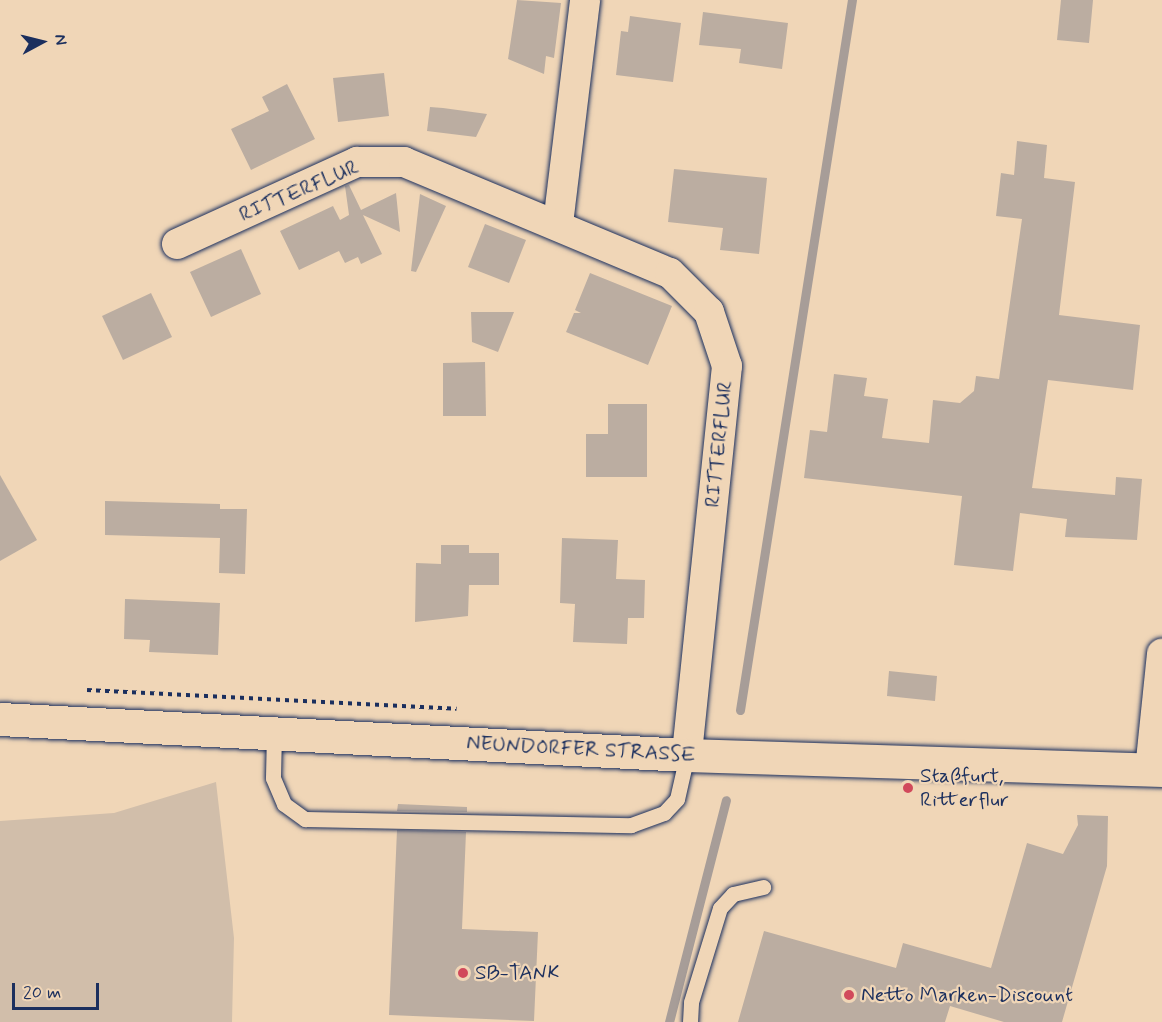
<!DOCTYPE html>
<html>
<head>
<meta charset="utf-8">
<style>
	body { margin:0 }
	#map { position:relative; width:1162px; height:1022px; overflow:hidden; background:#f0d6b7; font-family:Mynerve,sans-serif }
	div>[style] { position:absolute }
	.green>* { inset:0; background:#d1beaa }
	.stream>* { height:9px; margin:-4.5px; padding:0 4.5px; transform-origin:4.5px; border-radius:4.5px; background:#a79d98 }
	.building>* { inset:0; background:#bbada1 }
	.path>* { height:4px; margin-top:-2px; transform-origin:0; background:repeating-linear-gradient(90deg,#1b2f5e 0 4.5px,transparent 0 9px) }
	.roads { filter:drop-shadow(0 0 2px #1b2f5e) drop-shadow(0 0 2px #1b2f5e) }
	.lane>* { height:15px; margin:-7.5px; padding:0 7.5px; transform-origin:7.5px; border-radius:7.5px; background:#f0d6b7 }
	.street>* { height:30px; margin:-15px; padding:0 15px; transform-origin:15px; border-radius:15px; background:#f0d6b7 }
	.secondary>* { height:33px; margin:-16.5px; padding:0 16.5px; transform-origin:16.5px; border-radius:16.5px; background:#f0d6b7 }
	.dots>* { width:16px; height:16px; translate:-50% -50%; box-sizing:border-box; border:3px solid #f0d6b7; border-radius:50% }
	span { translate:-50% -50%; white-space:nowrap; text-align:center; line-height:1.15; -webkit-text-stroke:4.5px #f0d6b7; paint-order:stroke }
	.street-label { font-size:21px; color:#1b2f5e }
	.poi-label { font-size:21px; color:#1b2f5e }
	.left { translate:0 -50%; text-align:left }
	.north { position:absolute; left:12px; top:12px; width:60px; height:60px; -webkit-text-stroke:4px #f0d6b7; paint-order:stroke; rotate:83deg; font-size:16px; font-weight:700; line-height:24px; text-align:center; color:#1b2f5e }
	.north::after { content:''; display:block; margin:auto; width:21px; height:27px; background:#1b2f5e; clip-path:polygon(50% 0,100% 100%,50% 72%,0 100%) }
	.scale { position:absolute; left:12px; top:983px; width:87px; height:27px; box-sizing:border-box; border:3px solid #1b2f5e; border-top:0; padding-left:8px; font-size:18px; line-height:21px; white-space:nowrap; color:#1b2f5e; -webkit-text-stroke:4px #f0d6b7; paint-order:stroke }
</style>
</head>
<body>
<div id="map">
	<div class="green">
		<div style="clip-path:polygon(216px 782px,234px 938px,232px 1022px,0 1022px,0 821px,114px 813px)"></div>
	</div>
	<div class="stream">
		<div style="left:740px;top:710px;width:719px;rotate:-81.04deg"></div>
		<div style="left:669px;top:1022px;width:229px;rotate:-75.6deg"></div>
	</div>
	<div class="building">
		<div style="clip-path:polygon(517px 0,561px 3px,554px 58px,546px 56px,544px 74px,508px 59px)"></div>
		<div style="clip-path:polygon(1061px 0,1093px 0,1089px 43px,1057px 40px)"></div>
		<div style="clip-path:polygon(703px 12px,788px 23px,782px 69px,739px 63px,741px 49px,699px 45px)"></div>
		<div style="clip-path:polygon(630px 16px,681px 23px,673px 82px,616px 75px,621px 31px,628px 32px)"></div>
		<div style="clip-path:polygon(384px 73px,389px 116px,338px 122px,333px 78px)"></div>
		<div style="clip-path:polygon(287px 84px,315px 139px,251px 170px,231px 129px,269px 111px,262px 97px)"></div>
		<div style="clip-path:polygon(430px 107px,443px 108px,487px 114px,476px 137px,427px 131px)"></div>
		<div style="clip-path:polygon(1017px 141px,1047px 145px,1044px 178px,1075px 182px,1059px 315px,1140px 325px,1133px 390px,1048px 380px,1032px 488px,1115px 495px,1116px 477px,1142px 479px,1137px 540px,1065px 537px,1067px 519px,1020px 513px,1013px 571px,954px 565px,962px 496px,804px 478px,810px 430px,827px 432px,834px 374px,867px 378px,864px 396px,888px 399px,882px 438px,929px 443px,933px 400px,960px 403px,974px 391px,976px 376px,999px 379px,1022px 219px,996px 216px,1001px 173px,1014px 175px)"></div>
		<div style="clip-path:polygon(674px 169px,767px 178px,759px 254px,720px 250px,723px 228px,668px 222px)"></div>
		<div style="clip-path:polygon(349px 185px,361px 210px,396px 193px,400px 232px,363px 215px,382px 254px,361px 264px,358px 257px,345px 263px,339px 251px,299px 270px,280px 231px,333px 206px,340px 220px,349px 215px,345px 186px)"></div>
		<div style="clip-path:polygon(420px 194px,446px 206px,416px 272px,411px 271px)"></div>
		<div style="clip-path:polygon(485px 224px,526px 240px,509px 283px,468px 267px)"></div>
		<div style="clip-path:polygon(241px 249px,261px 294px,211px 317px,190px 272px)"></div>
		<div style="clip-path:polygon(590px 273px,672px 306px,648px 365px,566px 332px,574px 313px,581px 313px,575px 310px)"></div>
		<div style="clip-path:polygon(151px 293px,172px 337px,123px 360px,102px 316px)"></div>
		<div style="clip-path:polygon(471px 312px,514px 312px,498px 352px,472px 342px)"></div>
		<div style="clip-path:polygon(485px 362px,486px 416px,443px 416px,443px 363px)"></div>
		<div style="clip-path:polygon(608px 404px,647px 404px,647px 477px,586px 477px,586px 434px,608px 434px)"></div>
		<div style="clip-path:polygon(0 475px,37px 540px,0 561px)"></div>
		<div style="clip-path:polygon(105px 501px,220px 504px,220px 509px,247px 509px,245px 574px,219px 573px,220px 538px,105px 535px)"></div>
		<div style="clip-path:polygon(562px 538px,618px 540px,616px 579px,645px 580px,644px 618px,628px 618px,627px 644px,573px 642px,575px 604px,560px 603px)"></div>
		<div style="clip-path:polygon(441px 545px,469px 545px,469px 553px,499px 553px,499px 585px,469px 585px,468px 616px,415px 622px,416px 563px,441px 564px)"></div>
		<div style="clip-path:polygon(125px 599px,220px 603px,218px 655px,149px 652px,150px 640px,124px 639px)"></div>
		<div style="clip-path:polygon(889px 671px,937px 676px,935px 701px,887px 696px)"></div>
		<div style="clip-path:polygon(398px 804px,467px 807px,467px 812px,397px 811px)"></div>
		<div style="clip-path:polygon(1077px 815px,1108px 816px,1107px 866px,1062px 1022px,1004px 1022px,950px 1006px,945px 1022px,738px 1022px,764px 931px,896px 968px,903px 943px,991px 968px,1027px 843px,1063px 854px,1078px 825px)"></div>
		<div style="clip-path:polygon(397px 830px,466px 832px,462px 929px,538px 932px,534px 1021px,389px 1015px)"></div>
	</div>
	<div class="path">
		<div style="left:87px;top:690px;width:370px;rotate:2.9deg"></div>
	</div>
	<div class="roads">
		<div class="lane">
			<div style="left:274px;top:733px;width:45px;rotate:91.3deg"></div>
			<div style="left:273px;top:778px;width:28px;rotate:67deg"></div>
			<div style="left:284px;top:804px;width:26px;rotate:36deg"></div>
			<div style="left:305px;top:819px;width:326px;rotate:1.1deg"></div>
			<div style="left:631px;top:825px;width:35px;rotate:-20deg"></div>
			<div style="left:664px;top:813px;width:19px;rotate:-47deg"></div>
			<div style="left:677px;top:799px;width:45px;rotate:-77.2deg"></div>
			<div style="left:690px;top:1022px;width:20px;rotate:-87deg"></div>
			<div style="left:691px;top:1002px;width:98px;rotate:-72.9deg"></div>
			<div style="left:720px;top:908px;width:19px;rotate:-47deg"></div>
			<div style="left:733px;top:894px;width:31px;rotate:-13deg"></div>
		</div>
		<div class="street">
			<div style="left:558px;top:224px;width:226px;rotate:-83.1deg"></div>
			<div style="left:177px;top:244px;width:198px;rotate:-24.5deg"></div>
			<div style="left:357px;top:162px;width:47px"></div>
			<div style="left:404px;top:162px;width:288px;rotate:22.7deg"></div>
			<div style="left:670px;top:273px;width:55px;rotate:45deg"></div>
			<div style="left:709px;top:312px;width:57px;rotate:71.6deg"></div>
			<div style="left:727px;top:366px;width:391px;rotate:95.9deg"></div>
			<div style="left:1150px;top:770px;width:117px;rotate:-84.1deg"></div>
		</div>
		<div class="secondary">
			<div style="left:0;top:719px;width:688px;rotate:3deg"></div>
			<div style="left:687px;top:755px;width:475px;rotate:1.8deg"></div>
		</div>
	</div>
	<div class="dots">
		<div style="left:908px;top:788px;background:#d1495b"></div>
		<div style="left:463px;top:973px;background:#d1495b"></div>
		<div style="left:849px;top:995px;background:#d1495b"></div>
	</div>
	<div class="street-label">
		<span style="left:299px;top:191px;rotate:-23deg">RITTERFLUR</span>
		<span style="left:719px;top:444px;rotate:-84deg">RITTERFLUR</span>
		<span style="left:581px;top:749px;rotate:3deg">NEUNDORFER STRASSE</span>
	</div>
	<div class="poi-label">
		<span class="left" style="left:920px;top:788px">Staßfurt,<br>Ritterflur</span>
		<span class="left" style="left:475px;top:973px">SB-TANK</span>
		<span class="left" style="left:861px;top:995px">Netto Marken-Discount</span>
	</div>
	<div class="north">N</div>
	<div class="scale">20 m</div>
</div>
</body>
</html>
